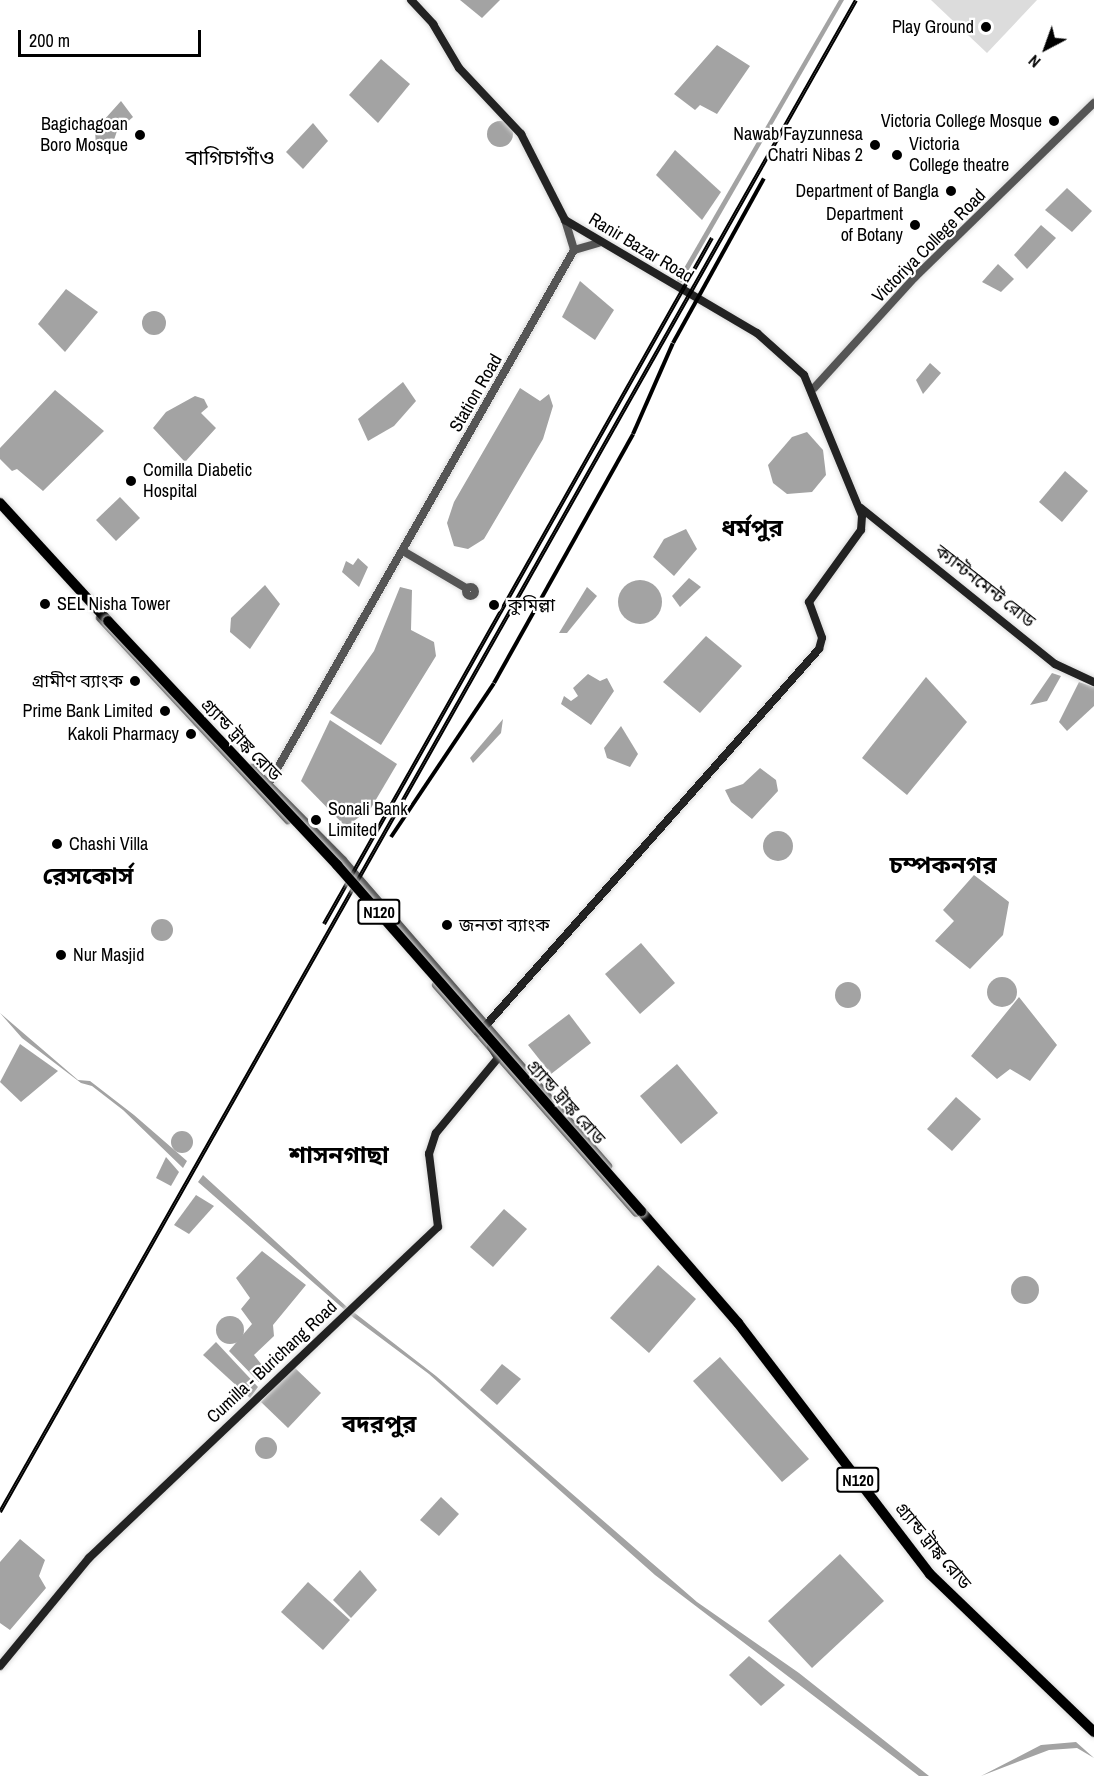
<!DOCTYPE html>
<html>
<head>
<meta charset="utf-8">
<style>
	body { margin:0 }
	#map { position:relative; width:1094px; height:1776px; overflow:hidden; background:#fff; font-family:"Archivo Narrow","Noto Sans Bengali",sans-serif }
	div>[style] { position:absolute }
	.green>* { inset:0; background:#dcdcdc }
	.water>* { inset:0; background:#a3a3a3 }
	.round { border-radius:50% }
	.roads { filter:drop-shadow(0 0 2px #dbdbdb) drop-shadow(0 0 2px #dbdbdb) }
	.tertiary>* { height:8px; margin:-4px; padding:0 4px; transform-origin:4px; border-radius:4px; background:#555 }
	.tertiary>.ring { margin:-4px; padding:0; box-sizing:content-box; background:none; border:8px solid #555; border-radius:50% }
	.secondary>* { height:8px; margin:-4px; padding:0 4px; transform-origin:4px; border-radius:4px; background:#222 }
	.trunk>* { height:10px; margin:-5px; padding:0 5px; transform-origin:5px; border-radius:5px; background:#000 }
	.rail>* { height:4px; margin-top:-2px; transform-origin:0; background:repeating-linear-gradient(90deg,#fff 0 4.5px,#000 0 9px); box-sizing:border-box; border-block:2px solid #000 }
	.bridges { filter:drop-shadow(0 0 2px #dbdbdb) drop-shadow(0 0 2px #dbdbdb) }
	.trunk-bridge>* { height:10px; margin:-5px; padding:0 5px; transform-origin:5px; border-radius:5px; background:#000 }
	.dots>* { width:16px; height:16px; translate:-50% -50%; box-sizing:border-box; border:3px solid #fff; border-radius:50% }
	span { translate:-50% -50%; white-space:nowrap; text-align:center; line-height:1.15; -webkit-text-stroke:4.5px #fff; paint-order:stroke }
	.shield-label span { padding:2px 4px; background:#fff; border:2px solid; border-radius:4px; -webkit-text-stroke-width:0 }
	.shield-label { font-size:16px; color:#000; font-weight:700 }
	.poi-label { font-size:18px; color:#000 }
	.right { translate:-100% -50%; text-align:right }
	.left { translate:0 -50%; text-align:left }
	.street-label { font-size:18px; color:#000 }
	.quarter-label { font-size:21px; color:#000 }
	.district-label { font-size:24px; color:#000; font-weight:700 }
	.north { position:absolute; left:1016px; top:18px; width:60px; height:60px; -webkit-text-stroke:4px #fff; paint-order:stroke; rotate:221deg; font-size:16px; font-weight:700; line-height:24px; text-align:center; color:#000 }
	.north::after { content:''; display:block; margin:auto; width:21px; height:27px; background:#000; clip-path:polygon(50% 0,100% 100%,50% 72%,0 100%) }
	.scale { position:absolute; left:18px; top:30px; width:183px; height:27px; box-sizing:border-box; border:3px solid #000; border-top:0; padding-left:8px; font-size:18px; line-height:21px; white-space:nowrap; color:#000; -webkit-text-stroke:4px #fff; paint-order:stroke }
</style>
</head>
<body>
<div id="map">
	<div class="green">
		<div style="clip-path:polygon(931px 0,1037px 0,987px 53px)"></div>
	</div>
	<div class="water">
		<div style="clip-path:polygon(460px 0,500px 0,482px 18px)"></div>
		<div style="clip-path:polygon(839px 0,844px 0,680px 285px,676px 282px)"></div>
		<div style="clip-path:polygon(717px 45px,750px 66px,717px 114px,700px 105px,695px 110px,674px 94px)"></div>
		<div style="clip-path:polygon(381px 59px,410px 84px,378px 123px,349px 95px)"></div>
		<div style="clip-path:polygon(121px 101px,133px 117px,117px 131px,112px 146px,96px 147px,95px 130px)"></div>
		<div class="round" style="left:487px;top:121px;width:26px;height:26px"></div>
		<div style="clip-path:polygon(313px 123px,328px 141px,303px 169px,286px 152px)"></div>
		<div style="clip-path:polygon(675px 150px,721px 192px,702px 220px,656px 175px)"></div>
		<div style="clip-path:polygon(1067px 188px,1092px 211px,1072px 232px,1045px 210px)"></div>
		<div style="clip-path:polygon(1041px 225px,1056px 238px,1027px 269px,1014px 255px)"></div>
		<div style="clip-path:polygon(998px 264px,1014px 279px,1001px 292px,982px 282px)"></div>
		<div style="clip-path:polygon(580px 281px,614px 310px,595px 340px,562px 317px)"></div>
		<div style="clip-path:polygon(66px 289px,98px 312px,65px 352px,38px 324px)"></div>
		<div class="round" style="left:142px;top:311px;width:24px;height:24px"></div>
		<div style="clip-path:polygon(930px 363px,941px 373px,923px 394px,916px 380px)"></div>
		<div style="clip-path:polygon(403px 382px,416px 401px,394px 426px,368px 441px,358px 419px)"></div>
		<div style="clip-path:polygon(520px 388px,540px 401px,549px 394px,553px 406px,543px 439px,484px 539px,468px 549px,454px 546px,447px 523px,454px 502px)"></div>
		<div style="clip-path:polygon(55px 390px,104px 431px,43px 491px,17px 469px,12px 471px,0 459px,0 448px)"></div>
		<div style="clip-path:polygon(195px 396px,204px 399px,208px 407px,201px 413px,216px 428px,185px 462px,153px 428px,166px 412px)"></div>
		<div style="clip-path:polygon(807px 432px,823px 450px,826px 475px,812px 492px,787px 494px,773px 483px,768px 465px,792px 437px)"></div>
		<div style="clip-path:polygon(1065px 471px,1088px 491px,1062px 522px,1039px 502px)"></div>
		<div style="clip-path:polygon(120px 497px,140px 518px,116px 541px,96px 520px)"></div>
		<div style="clip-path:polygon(686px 529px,697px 549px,674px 576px,653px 557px,664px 539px)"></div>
		<div style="clip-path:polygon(358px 558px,368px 567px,359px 587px,342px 572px,346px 561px,353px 565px)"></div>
		<div style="clip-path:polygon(689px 578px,701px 587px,680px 607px,672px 596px)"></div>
		<div class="round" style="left:618px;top:580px;width:44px;height:44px"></div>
		<div style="clip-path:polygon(265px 585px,280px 604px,250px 649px,230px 632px,231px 618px)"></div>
		<div style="clip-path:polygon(400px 587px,412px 590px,411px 630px,434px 642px,436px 656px,381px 745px,330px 713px,374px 651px)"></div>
		<div style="clip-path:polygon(587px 587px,597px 596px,567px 633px,559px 633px)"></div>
		<div style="clip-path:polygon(706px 636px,742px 666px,700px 713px,663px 682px)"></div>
		<div style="clip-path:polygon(1052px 673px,1061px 676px,1047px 701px,1030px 705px)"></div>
		<div style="clip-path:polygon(588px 674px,600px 681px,607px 678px,614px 691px,591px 725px,561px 704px,564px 696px,571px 701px,578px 696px,573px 688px)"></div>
		<div style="clip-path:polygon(926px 677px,967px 722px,907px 795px,862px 758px)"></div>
		<div style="clip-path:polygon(1079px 682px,1094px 687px,1094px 706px,1067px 731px,1059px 722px)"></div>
		<div style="clip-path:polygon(503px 719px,501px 733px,473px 763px,470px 758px)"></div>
		<div style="clip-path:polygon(330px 720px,397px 764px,371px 808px,346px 827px,301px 781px)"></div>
		<div style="clip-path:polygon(621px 726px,638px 754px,630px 767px,607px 758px,604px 748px)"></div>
		<div style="clip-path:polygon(760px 768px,776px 780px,778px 791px,752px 819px,731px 802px,725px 790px,743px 784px)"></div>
		<div class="round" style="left:763px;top:831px;width:30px;height:30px"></div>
		<div style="clip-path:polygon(974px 875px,1009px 902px,1003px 935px,970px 969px,935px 941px,954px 921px,943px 910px)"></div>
		<div class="round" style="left:151px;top:919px;width:22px;height:22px"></div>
		<div style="clip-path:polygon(641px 943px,675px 983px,640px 1014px,605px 974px)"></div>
		<div class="round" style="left:987px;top:977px;width:30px;height:30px"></div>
		<div class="round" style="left:835px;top:982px;width:26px;height:26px"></div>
		<div style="clip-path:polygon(1019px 997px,1057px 1045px,1030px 1081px,1010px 1069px,997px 1079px,971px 1056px)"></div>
		<div style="clip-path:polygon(0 1013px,78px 1080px,90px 1081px,134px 1115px,187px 1161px,183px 1168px,123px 1110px,92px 1086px,81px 1083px,22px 1038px)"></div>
		<div style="clip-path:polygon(569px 1014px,591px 1043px,551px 1074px,528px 1045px)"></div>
		<div style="clip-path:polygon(20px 1044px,58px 1071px,21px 1102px,0 1082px)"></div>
		<div style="clip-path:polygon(677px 1064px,718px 1113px,681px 1144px,640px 1096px)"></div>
		<div style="clip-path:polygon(956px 1097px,981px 1119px,952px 1151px,927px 1129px)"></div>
		<div class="round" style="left:171px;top:1131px;width:22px;height:22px"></div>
		<div style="clip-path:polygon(166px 1157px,179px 1172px,171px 1186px,156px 1178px)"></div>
		<div style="clip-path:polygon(203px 1175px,347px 1307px,436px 1376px,697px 1602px,799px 1673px,929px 1776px,919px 1776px,655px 1575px,429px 1374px,354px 1318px,198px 1182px)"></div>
		<div style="clip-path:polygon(196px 1195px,214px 1206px,189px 1234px,174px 1225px)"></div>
		<div style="clip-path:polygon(504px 1209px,527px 1229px,493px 1267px,470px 1247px)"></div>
		<div style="clip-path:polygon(262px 1251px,306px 1285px,273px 1325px,274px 1336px,254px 1355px,269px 1374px,259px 1382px,229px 1351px,252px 1324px,241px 1309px,250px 1298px,236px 1278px)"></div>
		<div style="clip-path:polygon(658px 1265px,696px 1299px,649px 1353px,610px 1318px)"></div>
		<div class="round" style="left:1011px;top:1276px;width:28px;height:28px"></div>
		<div class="round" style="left:216px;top:1316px;width:28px;height:28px"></div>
		<div style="clip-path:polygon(216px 1342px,258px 1387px,250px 1398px,203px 1355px)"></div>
		<div style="clip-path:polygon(720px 1357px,809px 1459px,782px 1482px,693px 1381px)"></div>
		<div style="clip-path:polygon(502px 1364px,521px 1379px,497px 1405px,480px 1390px)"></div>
		<div style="clip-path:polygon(294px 1367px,321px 1393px,288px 1428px,261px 1402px)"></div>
		<div class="round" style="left:255px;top:1437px;width:22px;height:22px"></div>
		<div style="clip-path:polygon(441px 1497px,459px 1514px,439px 1536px,420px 1520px)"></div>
		<div style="clip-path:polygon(20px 1539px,45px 1560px,39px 1576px,46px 1588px,10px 1630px,0 1623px,0 1562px)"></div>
		<div style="clip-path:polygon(840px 1554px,884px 1601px,812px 1668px,768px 1621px)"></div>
		<div style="clip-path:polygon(360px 1570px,377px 1590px,351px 1618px,333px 1600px)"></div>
		<div style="clip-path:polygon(308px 1582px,350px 1620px,323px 1650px,281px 1612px)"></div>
		<div style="clip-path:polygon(749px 1656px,785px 1685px,761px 1706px,729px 1675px)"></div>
		<div style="clip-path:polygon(1076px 1742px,1094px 1758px,1077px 1748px,1049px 1750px,981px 1776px,1041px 1745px)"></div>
	</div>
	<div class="roads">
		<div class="tertiary">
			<div style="left:565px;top:220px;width:31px;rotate:73deg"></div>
			<div style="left:814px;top:388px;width:150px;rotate:-47.7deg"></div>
			<div style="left:915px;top:277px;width:250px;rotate:-44.2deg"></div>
			<div style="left:403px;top:551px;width:73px;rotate:30.4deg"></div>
			<div class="ring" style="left:465.5px;top:586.5px;width:1px;height:1px"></div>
			<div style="left:100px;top:618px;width:276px;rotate:47.1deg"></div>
			<div style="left:252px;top:768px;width:129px;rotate:45.3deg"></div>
			<div style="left:343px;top:860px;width:405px;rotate:49.1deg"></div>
			<div style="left:269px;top:783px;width:614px;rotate:-60.22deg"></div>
			<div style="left:574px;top:250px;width:25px;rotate:-16deg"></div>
			<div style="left:436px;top:985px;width:303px;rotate:48.7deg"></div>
		</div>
		<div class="secondary">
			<div style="left:411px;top:0;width:33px;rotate:47deg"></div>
			<div style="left:433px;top:24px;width:51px;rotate:59.4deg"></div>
			<div style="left:459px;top:68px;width:91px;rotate:46.8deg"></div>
			<div style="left:521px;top:134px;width:97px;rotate:62.9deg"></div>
			<div style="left:565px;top:220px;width:223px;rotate:30.5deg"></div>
			<div style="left:757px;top:333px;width:63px;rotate:41.8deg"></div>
			<div style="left:804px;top:375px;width:152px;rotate:67.6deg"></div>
			<div style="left:862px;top:516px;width:14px;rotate:94deg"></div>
			<div style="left:861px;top:530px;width:89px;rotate:125.8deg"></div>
			<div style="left:809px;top:602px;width:38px;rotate:70deg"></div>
			<div style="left:822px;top:638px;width:11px;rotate:105deg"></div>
			<div style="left:819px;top:649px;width:513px;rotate:131.52deg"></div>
			<div style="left:861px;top:508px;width:249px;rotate:38.8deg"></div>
			<div style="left:1055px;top:664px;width:43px;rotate:24.8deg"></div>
			<div style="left:0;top:1666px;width:140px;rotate:-50.5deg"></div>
			<div style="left:89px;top:1558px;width:481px;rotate:-43.5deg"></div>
			<div style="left:438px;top:1227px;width:74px;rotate:-97deg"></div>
			<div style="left:429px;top:1154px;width:22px;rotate:-72deg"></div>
			<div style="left:436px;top:1133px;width:97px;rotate:-50.4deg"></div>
			<div style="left:498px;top:1058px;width:13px;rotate:-122deg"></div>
		</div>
		<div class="trunk">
			<div style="left:0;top:503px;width:160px;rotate:47.5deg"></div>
			<div style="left:641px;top:1211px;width:148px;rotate:49.1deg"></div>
			<div style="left:738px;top:1323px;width:316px;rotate:52.6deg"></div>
			<div style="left:930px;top:1574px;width:228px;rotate:43.9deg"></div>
		</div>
	</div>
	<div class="rail">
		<div style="left:391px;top:837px;width:185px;rotate:-56.2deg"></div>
		<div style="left:494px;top:683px;width:285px;rotate:-60.8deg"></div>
		<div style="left:633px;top:434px;width:99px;rotate:-66.3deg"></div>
		<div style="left:673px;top:343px;width:188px;rotate:-61.1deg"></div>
		<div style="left:324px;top:924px;width:788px;rotate:-60.51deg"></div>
		<div style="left:0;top:1512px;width:1737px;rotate:-60.48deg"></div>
	</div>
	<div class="bridges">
		<div class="trunk-bridge">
			<div style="left:108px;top:621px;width:335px;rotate:46.8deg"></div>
			<div style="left:337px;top:865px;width:461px;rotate:48.7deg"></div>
		</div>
	</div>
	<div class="dots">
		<div style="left:986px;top:27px;background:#000"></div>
		<div style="left:1054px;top:121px;background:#000"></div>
		<div style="left:140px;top:135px;background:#000"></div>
		<div style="left:875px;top:145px;background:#000"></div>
		<div style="left:897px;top:155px;background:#000"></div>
		<div style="left:951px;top:191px;background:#000"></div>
		<div style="left:915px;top:225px;background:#000"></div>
		<div style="left:131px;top:481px;background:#000"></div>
		<div style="left:45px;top:604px;background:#000"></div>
		<div style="left:494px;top:605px;background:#000"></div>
		<div style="left:135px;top:681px;background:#000"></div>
		<div style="left:165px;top:711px;background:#000"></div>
		<div style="left:191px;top:734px;background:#000"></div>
		<div style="left:316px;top:820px;background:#000"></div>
		<div style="left:57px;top:844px;background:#000"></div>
		<div style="left:447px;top:925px;background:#000"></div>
		<div style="left:61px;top:955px;background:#000"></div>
	</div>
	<div class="shield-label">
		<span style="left:379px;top:912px">N120</span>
		<span style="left:858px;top:1480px">N120</span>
	</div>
	<div class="poi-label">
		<span class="right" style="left:974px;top:27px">Play Ground</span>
		<span class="right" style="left:1042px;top:121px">Victoria College Mosque</span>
		<span class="right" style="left:128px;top:135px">Bagichagoan<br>Boro Mosque</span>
		<span class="right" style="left:863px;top:145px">Nawab Fayzunnesa<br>Chatri Nibas 2</span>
		<span class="left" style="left:909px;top:155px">Victoria<br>College theatre</span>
		<span class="right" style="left:939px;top:191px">Department of Bangla</span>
		<span class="right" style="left:903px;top:225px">Department<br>of Botany</span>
		<span class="left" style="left:143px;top:481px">Comilla Diabetic<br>Hospital</span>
		<span class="left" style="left:57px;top:604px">SEL Nisha Tower</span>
		<span class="left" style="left:508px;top:605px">কুমিল্লা</span>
		<span class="right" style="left:123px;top:681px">গ্রামীণ ব্যাংক</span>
		<span class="right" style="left:153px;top:711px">Prime Bank Limited</span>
		<span class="right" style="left:179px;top:734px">Kakoli Pharmacy</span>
		<span class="left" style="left:328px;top:820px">Sonali Bank<br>Limited</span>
		<span class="left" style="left:69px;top:844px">Chashi Villa</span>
		<span class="left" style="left:459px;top:925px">জনতা ব্যাংক</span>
		<span class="left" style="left:73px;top:955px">Nur Masjid</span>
	</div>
	<div class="street-label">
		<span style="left:929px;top:246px;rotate:-45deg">Victoriya College Road</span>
		<span style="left:641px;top:248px;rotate:31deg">Ranir Bazar Road</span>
		<span style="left:476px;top:393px;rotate:-60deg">Station Road</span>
		<span style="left:985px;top:586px;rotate:38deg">ক্যান্টনমেন্ট রোড</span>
		<span style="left:241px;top:740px;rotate:46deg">গ্র্যান্ড ট্রাঙ্ক রোড</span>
		<span style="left:566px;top:1102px;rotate:48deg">গ্র্যান্ড ট্রাঙ্ক রোড</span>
		<span style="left:272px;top:1362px;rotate:-43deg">Cumilla - Burichang Road</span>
		<span style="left:933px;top:1546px;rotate:50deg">গ্র্যান্ড ট্রাঙ্ক রোড</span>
	</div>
	<div class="quarter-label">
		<span style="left:230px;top:158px">বাগিচাগাঁও</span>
	</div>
	<div class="district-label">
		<span style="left:752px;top:528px">ধর্মপুর</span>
		<span style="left:943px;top:865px">চম্পকনগর</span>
		<span style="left:88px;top:876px">রেসকোর্স</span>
		<span style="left:339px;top:1155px">শাসনগাছা</span>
		<span style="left:379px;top:1424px">বদরপুর</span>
	</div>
	<div class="north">N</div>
	<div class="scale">200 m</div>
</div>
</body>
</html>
